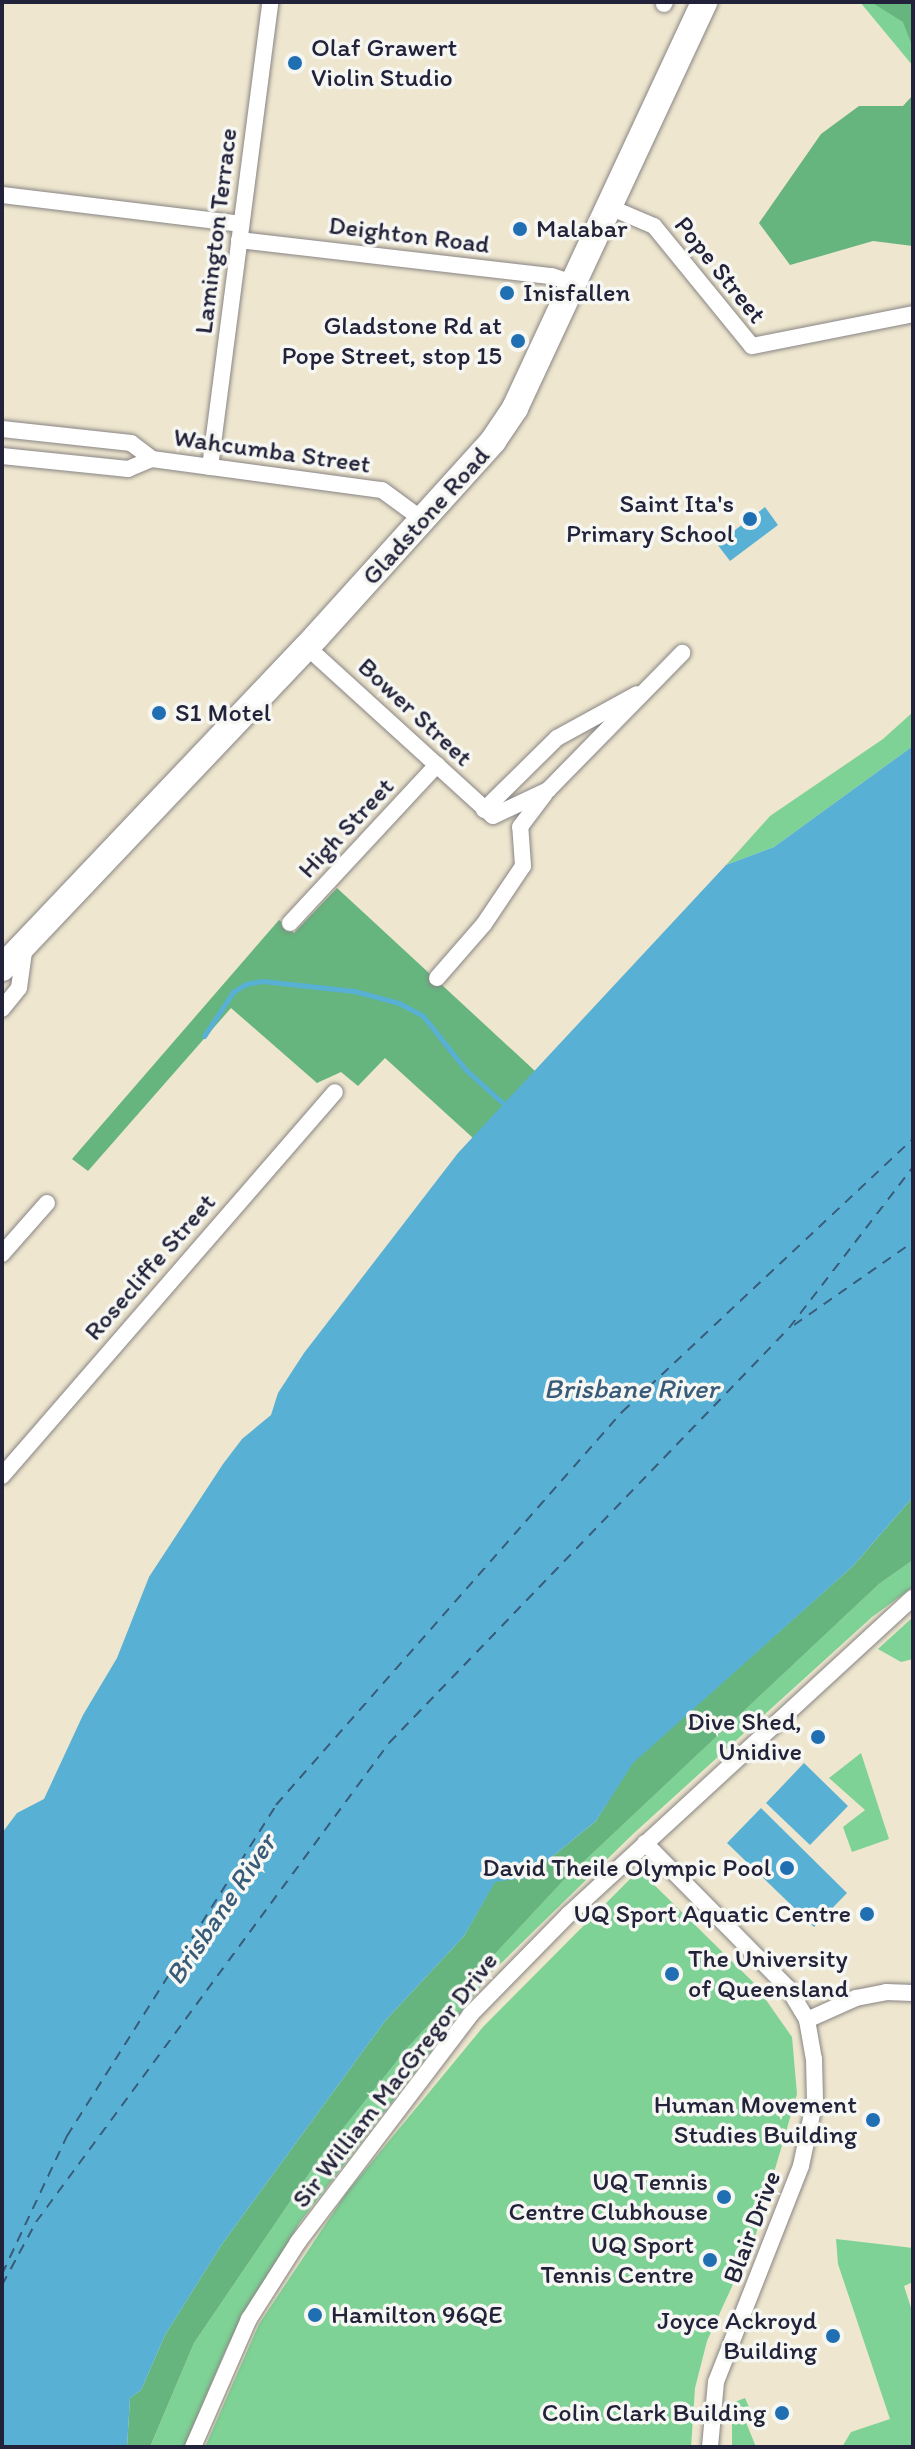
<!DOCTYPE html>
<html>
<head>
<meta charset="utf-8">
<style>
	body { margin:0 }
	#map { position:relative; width:915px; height:2449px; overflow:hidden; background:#eee6ce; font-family:Itim,sans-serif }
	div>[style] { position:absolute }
	.green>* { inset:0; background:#7ed295 }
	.forest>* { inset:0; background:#66b47e }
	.water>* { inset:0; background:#58b0d5 }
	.stream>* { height:5px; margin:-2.5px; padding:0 2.5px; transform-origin:2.5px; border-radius:2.5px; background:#58b0d5 }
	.ferry>* { height:2px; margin-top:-1px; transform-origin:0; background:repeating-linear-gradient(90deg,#385b79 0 10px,transparent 0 18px) }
	.roads { filter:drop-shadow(0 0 2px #888484) drop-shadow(0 0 2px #888484) }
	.minor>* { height:16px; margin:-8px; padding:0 8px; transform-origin:8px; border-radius:8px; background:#fff }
	.primary>* { height:26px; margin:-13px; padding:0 13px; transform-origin:13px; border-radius:13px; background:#fff }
	.dots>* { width:22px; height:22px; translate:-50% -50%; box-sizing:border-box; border:4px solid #f6f6f2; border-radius:50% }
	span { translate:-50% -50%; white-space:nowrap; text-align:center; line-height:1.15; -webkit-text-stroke:7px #f6f6f2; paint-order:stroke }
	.poi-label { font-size:26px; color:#22223b }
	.left { translate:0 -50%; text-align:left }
	.right { translate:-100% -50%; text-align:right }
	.street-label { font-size:26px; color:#22223b }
	.water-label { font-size:28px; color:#385b79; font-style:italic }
	.frame { position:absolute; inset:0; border:4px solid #22223b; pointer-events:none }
</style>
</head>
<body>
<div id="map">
	<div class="green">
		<div style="clip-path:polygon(860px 2px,913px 2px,913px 66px)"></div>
		<div style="clip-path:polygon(913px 712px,913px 746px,774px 847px,726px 865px,770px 816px,883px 739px)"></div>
		<div style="clip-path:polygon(913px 1560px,913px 1587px,872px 1617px,633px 1834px,492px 1972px,300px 2222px,228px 2345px,184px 2447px,150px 2447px,194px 2343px,321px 2156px,409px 2046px,562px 1882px,879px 1584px)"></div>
		<div style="clip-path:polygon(913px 1617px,913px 1659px,901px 1662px,878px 1649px)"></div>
		<div style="clip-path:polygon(861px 1753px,889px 1839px,852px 1852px,843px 1827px,865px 1810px,829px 1778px)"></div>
		<div style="clip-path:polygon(639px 1870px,754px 1983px,792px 2037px,797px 2094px,756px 2234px,707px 2341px,695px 2388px,691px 2447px,205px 2447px,259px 2324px,347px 2192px,483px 2027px)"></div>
		<div style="clip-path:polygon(836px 2239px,913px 2248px,913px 2282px,904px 2286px,913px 2314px,913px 2447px,842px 2447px,851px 2432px,890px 2419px,838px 2264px)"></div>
		<div style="clip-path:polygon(745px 2398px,749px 2407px,741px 2410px,756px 2447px,732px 2447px,732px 2403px)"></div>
	</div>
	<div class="forest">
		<div style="clip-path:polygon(871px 2px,913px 2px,913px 48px,903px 22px)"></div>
		<div style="clip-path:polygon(913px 95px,913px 246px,873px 241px,790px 265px,759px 223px,821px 134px,859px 106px,903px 106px)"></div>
		<div style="clip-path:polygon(337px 888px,535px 1071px,473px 1138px,385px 1058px,358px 1086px,341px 1072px,317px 1083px,231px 1008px,88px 1171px,72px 1159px,279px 920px,294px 933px)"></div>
		<div style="clip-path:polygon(913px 1497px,913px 1560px,879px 1584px,562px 1882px,409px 2046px,321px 2156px,194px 2343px,150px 2447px,127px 2447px,130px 2398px,141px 2390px,165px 2335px,222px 2244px,385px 2021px,464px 1936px,495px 1881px,526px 1878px,596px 1821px,632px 1763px,853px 1566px)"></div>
	</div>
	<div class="water">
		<div style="clip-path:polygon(765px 507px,778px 525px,730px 561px,717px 544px)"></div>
		<div style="clip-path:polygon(913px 746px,913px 1497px,853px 1566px,633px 1763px,596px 1821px,526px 1878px,495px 1882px,464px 1936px,385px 2021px,222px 2244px,165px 2335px,141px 2390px,130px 2398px,127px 2447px,2px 2447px,2px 1833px,17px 1813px,44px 1799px,83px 1715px,117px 1658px,149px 1577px,223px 1464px,242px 1439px,271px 1415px,278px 1393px,304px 1353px,458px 1153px,726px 865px,774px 847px)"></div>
		<div style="clip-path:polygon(804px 1763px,848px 1806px,810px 1845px,766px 1803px)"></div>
		<div style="clip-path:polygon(761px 1808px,847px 1893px,814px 1927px,727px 1843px)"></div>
	</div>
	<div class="stream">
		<div style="left:204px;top:1036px;width:53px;rotate:-56.6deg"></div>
		<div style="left:233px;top:992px;width:15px;rotate:-32deg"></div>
		<div style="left:246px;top:984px;width:16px;rotate:-11deg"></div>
		<div style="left:262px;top:981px;width:93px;rotate:6.2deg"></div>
		<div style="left:354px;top:991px;width:47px;rotate:14.9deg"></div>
		<div style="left:399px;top:1003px;width:27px;rotate:28deg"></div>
		<div style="left:423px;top:1016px;width:69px;rotate:51.5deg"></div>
		<div style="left:466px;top:1070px;width:51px;rotate:41.8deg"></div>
	</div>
	<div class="ferry">
		<div style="left:794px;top:1325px;width:145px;rotate:-34.9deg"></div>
		<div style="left:2px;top:2274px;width:153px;rotate:-64.8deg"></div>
		<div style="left:67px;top:2136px;width:391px;rotate:-57.7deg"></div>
		<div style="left:276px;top:1805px;width:524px;rotate:-48.64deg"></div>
		<div style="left:622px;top:1412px;width:399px;rotate:-43.2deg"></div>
		<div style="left:2px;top:2285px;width:72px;rotate:-61.6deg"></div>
		<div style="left:36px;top:2222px;width:595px;rotate:-53.61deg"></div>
		<div style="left:389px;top:1743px;width:576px;rotate:-46.05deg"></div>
		<div style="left:789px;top:1328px;width:203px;rotate:-52.4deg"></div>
	</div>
	<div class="roads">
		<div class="minor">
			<div style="left:664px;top:4px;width:2px;rotate:-63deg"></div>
			<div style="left:2px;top:195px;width:240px;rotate:6.9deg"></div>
			<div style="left:607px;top:206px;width:51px;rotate:23.1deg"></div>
			<div style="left:654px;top:226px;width:155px;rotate:50.8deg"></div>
			<div style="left:752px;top:346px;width:164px;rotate:-11.2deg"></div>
			<div style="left:239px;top:240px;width:315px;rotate:6.6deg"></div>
			<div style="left:552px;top:276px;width:21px;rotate:19deg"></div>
			<div style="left:2px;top:429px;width:130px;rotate:6.2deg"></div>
			<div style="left:131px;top:443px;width:26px;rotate:37deg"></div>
			<div style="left:152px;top:459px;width:232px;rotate:7.7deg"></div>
			<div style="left:382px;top:490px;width:51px;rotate:36.2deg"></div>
			<div style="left:2px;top:456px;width:127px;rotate:5.9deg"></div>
			<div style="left:128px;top:469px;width:26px;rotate:-23deg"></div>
			<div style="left:210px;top:467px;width:469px;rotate:-82.6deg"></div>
			<div style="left:307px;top:647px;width:251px;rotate:42.3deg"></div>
			<div style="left:493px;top:816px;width:61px;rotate:-25.3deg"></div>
			<div style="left:548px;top:790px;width:192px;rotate:-45.6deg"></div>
			<div style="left:484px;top:810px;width:103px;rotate:-44.6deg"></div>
			<div style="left:557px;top:738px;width:91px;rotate:-28.8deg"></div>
			<div style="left:290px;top:923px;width:216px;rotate:-47.1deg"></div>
			<div style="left:437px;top:978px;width:72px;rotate:-49deg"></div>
			<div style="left:484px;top:924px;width:70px;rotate:-56.1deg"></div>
			<div style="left:523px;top:866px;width:39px;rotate:-94deg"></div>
			<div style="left:520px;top:827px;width:41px;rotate:-52.9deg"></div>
			<div style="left:2px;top:1009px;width:27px;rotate:-51deg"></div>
			<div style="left:19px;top:988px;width:43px;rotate:-82.1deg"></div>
			<div style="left:2px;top:1254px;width:68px;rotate:-48.6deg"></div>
			<div style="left:2px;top:1476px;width:508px;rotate:-49.07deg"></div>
			<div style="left:645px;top:1843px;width:204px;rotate:45.4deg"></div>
			<div style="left:788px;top:1988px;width:37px;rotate:59deg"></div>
			<div style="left:807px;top:2020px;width:40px;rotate:80deg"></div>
			<div style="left:814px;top:2059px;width:41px;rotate:88.6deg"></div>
			<div style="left:815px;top:2100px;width:67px;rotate:102deg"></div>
			<div style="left:801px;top:2166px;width:232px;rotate:111.5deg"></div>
			<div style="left:716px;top:2382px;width:65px;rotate:95.3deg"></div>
			<div style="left:807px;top:2020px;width:54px;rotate:-24.2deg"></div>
			<div style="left:856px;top:1998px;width:31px;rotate:-11deg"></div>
			<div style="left:886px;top:1992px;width:27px;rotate:2deg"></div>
			<div style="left:193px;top:2447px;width:140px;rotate:-66.4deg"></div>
			<div style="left:249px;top:2319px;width:91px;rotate:-57.5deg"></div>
			<div style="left:298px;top:2242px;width:285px;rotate:-52.8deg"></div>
			<div style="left:470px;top:2015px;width:141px;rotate:-45.6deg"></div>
			<div style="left:569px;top:1914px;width:467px;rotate:-42.6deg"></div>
		</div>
		<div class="primary">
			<div style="left:2px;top:968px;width:443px;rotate:-46.5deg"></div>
			<div style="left:307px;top:647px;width:278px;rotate:-47.9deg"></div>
			<div style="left:493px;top:441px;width:40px;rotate:-56deg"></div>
			<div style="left:515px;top:408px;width:448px;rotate:-65deg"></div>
		</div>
	</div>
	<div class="dots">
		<div style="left:295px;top:63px;background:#1f6fb2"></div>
		<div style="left:520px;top:229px;background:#1f6fb2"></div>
		<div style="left:507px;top:293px;background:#1f6fb2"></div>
		<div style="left:518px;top:341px;background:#1f6fb2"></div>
		<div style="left:750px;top:519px;background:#1f6fb2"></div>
		<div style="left:159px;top:713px;background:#1f6fb2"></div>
		<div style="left:818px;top:1737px;background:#1f6fb2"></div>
		<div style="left:787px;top:1868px;background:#1f6fb2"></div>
		<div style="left:867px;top:1914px;background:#1f6fb2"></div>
		<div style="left:672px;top:1974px;background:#1f6fb2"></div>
		<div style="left:873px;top:2120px;background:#1f6fb2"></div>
		<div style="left:724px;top:2197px;background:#1f6fb2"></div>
		<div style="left:710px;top:2260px;background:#1f6fb2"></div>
		<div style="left:315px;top:2315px;background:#1f6fb2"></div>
		<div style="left:833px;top:2336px;background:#1f6fb2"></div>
		<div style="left:782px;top:2413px;background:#1f6fb2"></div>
	</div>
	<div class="poi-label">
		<span class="left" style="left:311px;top:63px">Olaf Grawert<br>Violin Studio</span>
		<span class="left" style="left:536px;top:229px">Malabar</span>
		<span class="left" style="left:523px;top:293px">Inisfallen</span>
		<span class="right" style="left:502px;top:341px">Gladstone Rd at<br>Pope Street, stop 15</span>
		<span class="right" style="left:734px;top:519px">Saint Ita's<br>Primary School</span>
		<span class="left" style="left:175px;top:713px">S1 Motel</span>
		<span class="right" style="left:802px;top:1737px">Dive Shed,<br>Unidive</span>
		<span class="right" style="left:771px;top:1868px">David Theile Olympic Pool</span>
		<span class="right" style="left:851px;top:1914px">UQ Sport Aquatic Centre</span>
		<span class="left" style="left:688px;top:1974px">The University<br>of Queensland</span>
		<span class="right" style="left:857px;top:2120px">Human Movement<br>Studies Building</span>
		<span class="right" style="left:708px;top:2197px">UQ Tennis<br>Centre Clubhouse</span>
		<span class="right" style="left:694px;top:2260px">UQ Sport<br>Tennis Centre</span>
		<span class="left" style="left:331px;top:2315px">Hamilton 96QE</span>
		<span class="right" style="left:817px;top:2336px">Joyce Ackroyd<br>Building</span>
		<span class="right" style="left:766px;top:2413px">Colin Clark Building</span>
	</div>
	<div class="street-label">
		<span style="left:216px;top:231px;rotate:-83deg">Lamington Terrace</span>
		<span style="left:409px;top:235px;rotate:7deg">Deighton Road</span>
		<span style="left:720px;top:270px;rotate:51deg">Pope Street</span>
		<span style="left:272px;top:451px;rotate:8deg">Wahcumba Street</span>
		<span style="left:426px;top:516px;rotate:-48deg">Gladstone Road</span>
		<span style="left:415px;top:712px;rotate:43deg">Bower Street</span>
		<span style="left:346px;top:828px;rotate:-47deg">High Street</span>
		<span style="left:150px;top:1267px;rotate:-49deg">Rosecliffe Street</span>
		<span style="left:395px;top:2080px;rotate:-52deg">Sir William MacGregor Drive</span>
		<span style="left:752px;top:2227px;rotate:-69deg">Blair Drive</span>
	</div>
	<div class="water-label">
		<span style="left:631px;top:1388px">Brisbane River</span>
		<span style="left:220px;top:1909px;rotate:-56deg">Brisbane River</span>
	</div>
	<div class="frame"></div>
</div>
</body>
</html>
